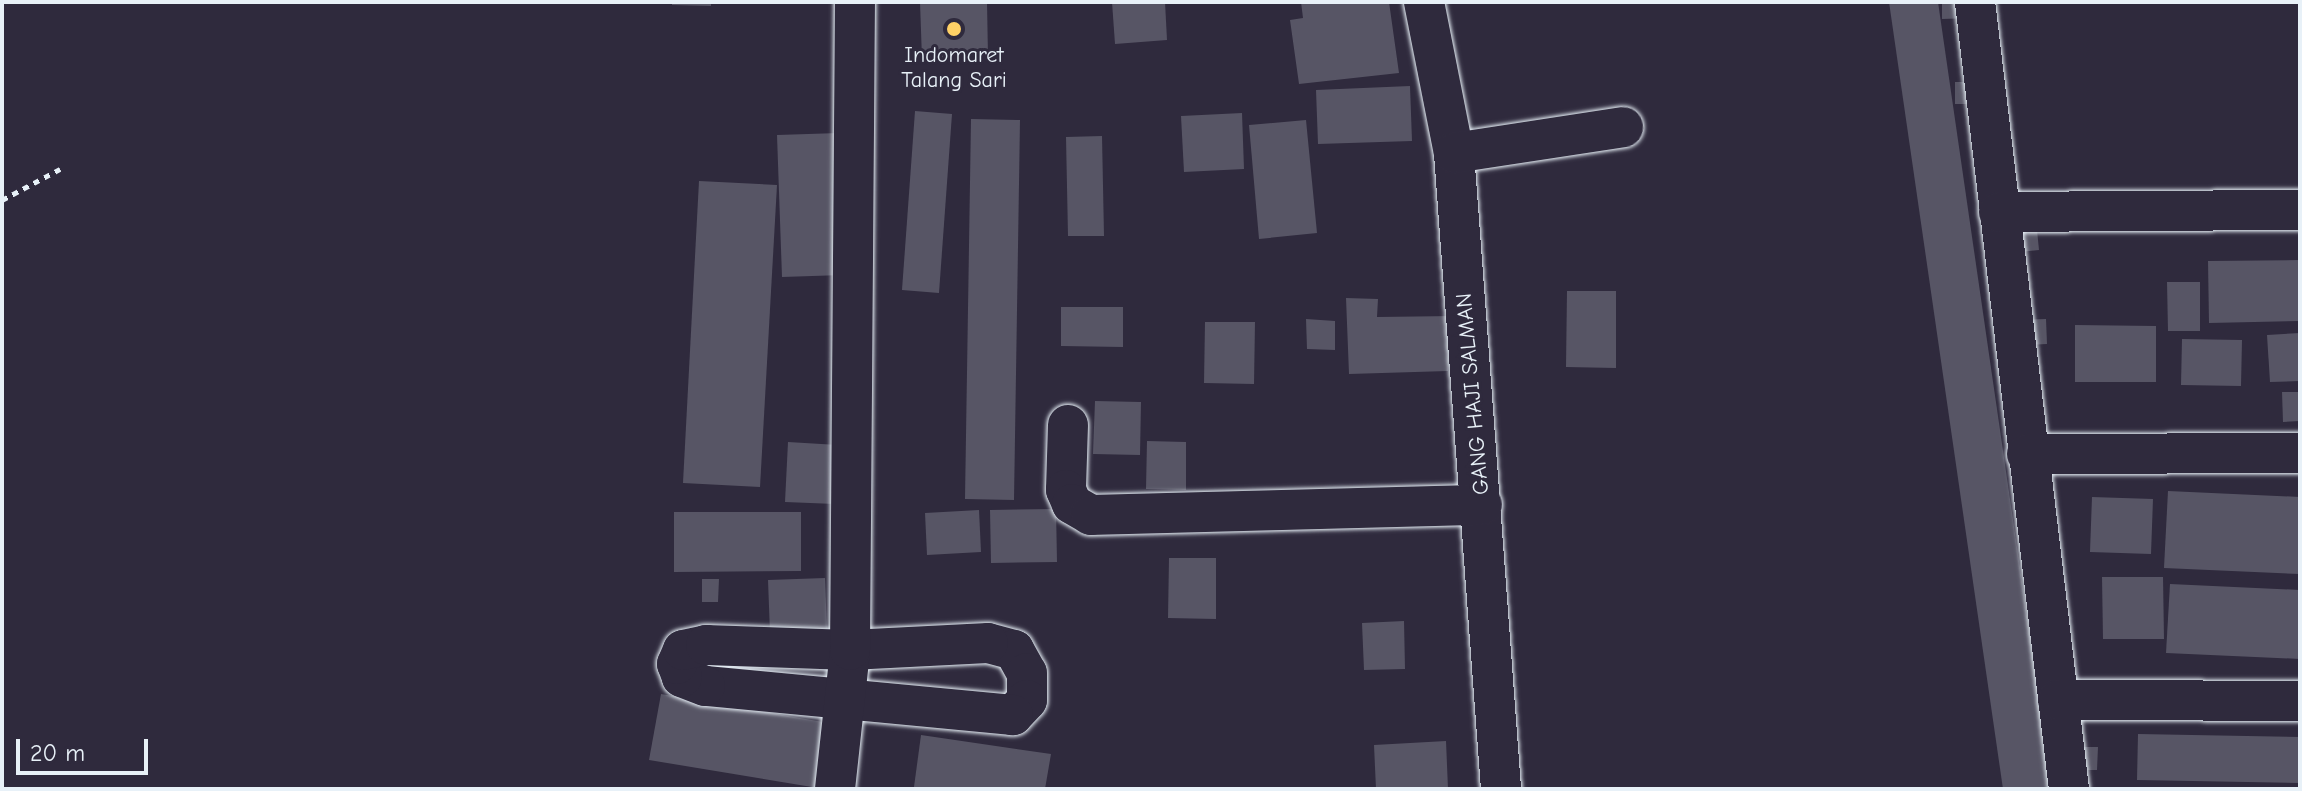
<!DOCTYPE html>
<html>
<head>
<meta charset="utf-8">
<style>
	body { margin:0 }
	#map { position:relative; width:2302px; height:791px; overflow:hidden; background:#2f2a3d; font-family:"Comic Neue",sans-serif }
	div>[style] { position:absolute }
	.building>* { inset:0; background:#575565 }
	.path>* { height:5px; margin-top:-2.5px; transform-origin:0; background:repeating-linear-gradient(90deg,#e8f1f8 0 6px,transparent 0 12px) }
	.roads { filter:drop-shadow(0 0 2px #e8f1f8) drop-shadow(0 0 2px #e8f1f8) }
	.street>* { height:40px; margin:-20px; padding:0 20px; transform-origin:20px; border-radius:20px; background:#2f2a3d }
	.dots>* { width:22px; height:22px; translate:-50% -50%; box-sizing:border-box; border:4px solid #2f2a3d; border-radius:50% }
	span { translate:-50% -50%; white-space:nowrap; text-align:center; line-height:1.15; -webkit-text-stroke:6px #2f2a3d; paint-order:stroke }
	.poi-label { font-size:22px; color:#e8f1f8 }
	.street-label { font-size:22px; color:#e8f1f8 }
	.frame { position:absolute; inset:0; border:4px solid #e8f1f8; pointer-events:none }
	.scale { position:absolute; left:16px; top:739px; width:132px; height:36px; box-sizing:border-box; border:4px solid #e8f1f8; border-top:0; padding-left:10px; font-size:24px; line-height:28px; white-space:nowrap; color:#e8f1f8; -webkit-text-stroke:6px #2f2a3d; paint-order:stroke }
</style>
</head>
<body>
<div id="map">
	<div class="building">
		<div style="clip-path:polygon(672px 2px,711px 2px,711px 6px,672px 5px)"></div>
		<div style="clip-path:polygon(920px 2px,987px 2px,988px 57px,922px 59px)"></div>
		<div style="clip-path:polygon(1112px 2px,1165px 2px,1167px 40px,1115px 44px)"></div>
		<div style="clip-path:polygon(1301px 2px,1389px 2px,1399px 73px,1299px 84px,1290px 20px,1303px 18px)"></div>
		<div style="clip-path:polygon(1889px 2px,1938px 2px,2052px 789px,2003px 789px)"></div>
		<div style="clip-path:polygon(1942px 2px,1973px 2px,1974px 18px,1942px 19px)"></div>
		<div style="clip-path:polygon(1955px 82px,1982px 82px,1982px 104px,1955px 104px)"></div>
		<div style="clip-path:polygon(1410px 86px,1412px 141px,1318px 144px,1316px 90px)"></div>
		<div style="clip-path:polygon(915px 111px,952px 114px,939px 293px,902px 290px)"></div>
		<div style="clip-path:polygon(1242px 113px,1244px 169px,1184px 172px,1181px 116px)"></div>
		<div style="clip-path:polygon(971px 119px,1020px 120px,1014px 500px,965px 499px)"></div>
		<div style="clip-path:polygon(1306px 120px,1317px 233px,1259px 239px,1249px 125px)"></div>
		<div style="clip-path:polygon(839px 133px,843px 275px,782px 277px,777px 135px)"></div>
		<div style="clip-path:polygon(1102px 136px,1104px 236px,1068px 236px,1066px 137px)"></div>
		<div style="clip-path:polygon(699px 181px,777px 185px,760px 487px,683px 483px)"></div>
		<div style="clip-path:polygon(2036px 220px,2039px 250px,2010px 253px,2007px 223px)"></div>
		<div style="clip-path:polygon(2300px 260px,2300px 321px,2209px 323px,2208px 261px)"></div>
		<div style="clip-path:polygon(2167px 282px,2200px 282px,2200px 331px,2168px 331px)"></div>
		<div style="clip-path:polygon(1567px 291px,1616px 291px,1616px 368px,1566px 367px)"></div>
		<div style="clip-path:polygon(1346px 298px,1378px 299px,1377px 317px,1454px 316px,1448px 371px,1349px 374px)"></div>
		<div style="clip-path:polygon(1061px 307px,1123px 307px,1123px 347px,1061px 346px)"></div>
		<div style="clip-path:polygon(1306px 319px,1335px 321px,1335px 350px,1307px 349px)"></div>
		<div style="clip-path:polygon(2046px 319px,2047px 344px,2023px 345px,2022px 320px)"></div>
		<div style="clip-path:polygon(1205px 322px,1255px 322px,1254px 384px,1204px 383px)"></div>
		<div style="clip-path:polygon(2075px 325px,2156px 326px,2156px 382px,2075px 382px)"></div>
		<div style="clip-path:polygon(2300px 333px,2300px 381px,2270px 382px,2267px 335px)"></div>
		<div style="clip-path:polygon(2182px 339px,2242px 340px,2241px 386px,2181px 385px)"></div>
		<div style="clip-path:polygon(2282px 392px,2300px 392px,2300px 421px,2283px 422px)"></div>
		<div style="clip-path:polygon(1095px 401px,1141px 402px,1140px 455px,1093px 454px)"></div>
		<div style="clip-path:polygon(1147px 441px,1186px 442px,1186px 490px,1146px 489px)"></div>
		<div style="clip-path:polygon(788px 442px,838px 445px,835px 504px,785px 502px)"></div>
		<div style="clip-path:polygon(2168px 491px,2300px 497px,2300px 574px,2164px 568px)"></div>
		<div style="clip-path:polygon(2092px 497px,2153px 499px,2151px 554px,2090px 552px)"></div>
		<div style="clip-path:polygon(1056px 509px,1057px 562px,991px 563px,990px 510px)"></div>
		<div style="clip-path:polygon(979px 510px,981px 552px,927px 555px,925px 513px)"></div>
		<div style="clip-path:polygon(674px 512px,801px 512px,801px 571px,674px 572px)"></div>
		<div style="clip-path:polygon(1169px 558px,1216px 558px,1216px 619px,1168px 618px)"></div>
		<div style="clip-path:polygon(2102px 577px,2163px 577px,2164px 639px,2103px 639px)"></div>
		<div style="clip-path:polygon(825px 578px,827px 631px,770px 633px,768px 580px)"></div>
		<div style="clip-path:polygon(702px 579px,719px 579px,718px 602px,702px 602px)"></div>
		<div style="clip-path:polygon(2170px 584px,2300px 590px,2300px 659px,2166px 653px)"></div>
		<div style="clip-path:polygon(1404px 621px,1405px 669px,1364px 670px,1362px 623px)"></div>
		<div style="clip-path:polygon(661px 694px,829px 723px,818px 788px,649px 760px)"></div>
		<div style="clip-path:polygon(2138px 734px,2300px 737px,2300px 783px,2137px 780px)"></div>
		<div style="clip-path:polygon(921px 735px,1051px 754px,1045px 789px,914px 787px)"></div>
		<div style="clip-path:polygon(1446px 741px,1448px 789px,1376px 789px,1374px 745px)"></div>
		<div style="clip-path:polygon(2072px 747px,2098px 747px,2097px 770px,2072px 770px)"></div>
	</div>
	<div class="path">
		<div style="left:2px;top:200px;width:66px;rotate:-28.1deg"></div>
	</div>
	<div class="roads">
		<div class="street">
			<div style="left:1424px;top:2px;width:154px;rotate:78.8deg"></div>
			<div style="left:1454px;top:153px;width:638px;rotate:85.77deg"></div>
			<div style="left:1975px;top:2px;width:793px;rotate:83.19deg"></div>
			<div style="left:1454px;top:153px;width:171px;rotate:-8.7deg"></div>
			<div style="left:1999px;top:212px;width:301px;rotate:-0.4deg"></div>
			<div style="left:1068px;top:425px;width:65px;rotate:91.8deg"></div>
			<div style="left:1066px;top:490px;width:15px;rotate:67deg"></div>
			<div style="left:1072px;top:504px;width:22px;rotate:30deg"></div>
			<div style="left:1091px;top:515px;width:391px;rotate:-1.5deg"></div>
			<div style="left:2027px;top:454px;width:273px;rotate:-0.2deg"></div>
			<div style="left:988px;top:643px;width:27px;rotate:15deg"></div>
			<div style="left:1014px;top:650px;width:26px;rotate:61deg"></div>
			<div style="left:1027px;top:673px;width:27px;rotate:90deg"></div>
			<div style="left:1027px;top:700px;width:21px;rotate:133deg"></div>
			<div style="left:1013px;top:715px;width:309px;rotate:-174.6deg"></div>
			<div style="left:705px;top:686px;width:25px;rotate:-159deg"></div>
			<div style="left:682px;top:677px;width:14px;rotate:-111deg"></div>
			<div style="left:677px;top:664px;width:15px;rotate:-67deg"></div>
			<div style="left:683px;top:650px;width:24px;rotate:-12deg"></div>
			<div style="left:706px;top:645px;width:144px;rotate:2deg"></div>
			<div style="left:850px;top:650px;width:138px;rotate:-2.9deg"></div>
			<div style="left:2058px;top:700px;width:242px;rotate:0.2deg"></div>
			<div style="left:835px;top:789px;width:140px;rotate:-83.8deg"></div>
			<div style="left:850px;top:650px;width:648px;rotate:-89.56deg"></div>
		</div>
	</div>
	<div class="dots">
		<div style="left:954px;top:29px;background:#ffd166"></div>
	</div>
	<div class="poi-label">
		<span style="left:954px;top:68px">Indomaret<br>Talang Sari</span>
	</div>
	<div class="street-label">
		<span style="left:1473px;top:394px;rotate:-95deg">GANG HAJI SALMAN</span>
	</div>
	<div class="frame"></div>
	<div class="scale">20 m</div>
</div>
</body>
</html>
